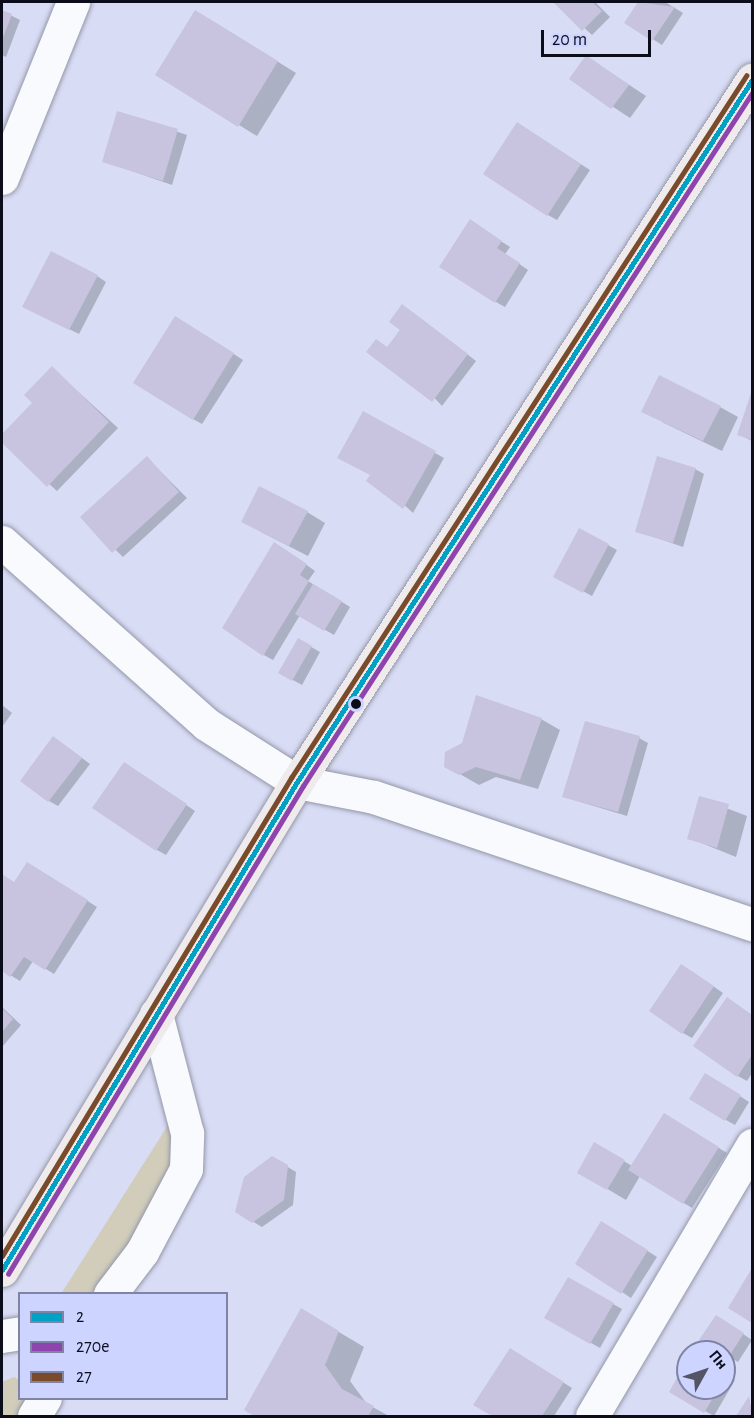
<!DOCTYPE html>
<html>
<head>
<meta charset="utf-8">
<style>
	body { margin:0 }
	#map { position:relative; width:754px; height:1418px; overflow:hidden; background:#d8dcf4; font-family:"Alegreya Sans",sans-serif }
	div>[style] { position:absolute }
	.green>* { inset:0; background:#d1cdba }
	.shadow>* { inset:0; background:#0003 }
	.building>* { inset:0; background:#c8c4df }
	.roads { filter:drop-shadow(0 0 2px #9497a9) drop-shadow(0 0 2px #9497a9) }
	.minor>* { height:33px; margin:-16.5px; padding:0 16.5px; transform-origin:16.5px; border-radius:16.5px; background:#f9fafd }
	.major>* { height:33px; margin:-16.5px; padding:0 16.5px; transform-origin:16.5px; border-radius:16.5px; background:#efeaec }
	.bus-1>* { height:4.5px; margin:-2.25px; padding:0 2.25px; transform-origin:2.25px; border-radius:2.25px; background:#01a1c5 }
	.bus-2>* { height:4.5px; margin:-2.25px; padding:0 2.25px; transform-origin:2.25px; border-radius:2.25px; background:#8e44ad }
	.bus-3>* { height:4.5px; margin:-2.25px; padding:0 2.25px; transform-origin:2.25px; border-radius:2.25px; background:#7a4b2a }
	.dots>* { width:16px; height:16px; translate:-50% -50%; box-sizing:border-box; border:3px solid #cdd4ff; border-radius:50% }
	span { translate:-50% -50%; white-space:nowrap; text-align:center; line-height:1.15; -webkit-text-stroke:6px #cdd4ff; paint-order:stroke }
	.frame { position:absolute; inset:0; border:3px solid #0b0d1b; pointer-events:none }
	.legend { position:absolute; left:18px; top:1292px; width:210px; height:108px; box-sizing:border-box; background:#cdd4ff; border:2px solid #7f84a4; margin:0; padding:8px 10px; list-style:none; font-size:18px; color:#0b0d1b }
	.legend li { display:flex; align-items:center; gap:12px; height:30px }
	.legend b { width:30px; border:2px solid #7f84a4 }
	.north { position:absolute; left:676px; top:1340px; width:60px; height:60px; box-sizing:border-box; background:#cdd4ff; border:2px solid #7f84a4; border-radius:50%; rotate:50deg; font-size:16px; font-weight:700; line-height:24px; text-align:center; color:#0b0d1b }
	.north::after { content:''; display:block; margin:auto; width:21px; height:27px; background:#535567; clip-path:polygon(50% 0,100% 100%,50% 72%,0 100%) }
	.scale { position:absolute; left:541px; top:30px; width:110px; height:27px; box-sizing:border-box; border:3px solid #0b0d1b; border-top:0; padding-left:8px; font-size:18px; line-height:21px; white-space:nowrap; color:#0b0d1b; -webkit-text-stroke:4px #cdd4ff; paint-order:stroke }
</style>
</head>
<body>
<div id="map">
	<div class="green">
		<div style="clip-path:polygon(175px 1114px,183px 1172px,104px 1293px,61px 1294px)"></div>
		<div style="clip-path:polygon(14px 1377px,19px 1380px,20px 1398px,27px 1399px,21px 1416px,2px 1416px,2px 1382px)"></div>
	</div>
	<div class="shadow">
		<div style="clip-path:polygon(556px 2px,595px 2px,610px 17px,592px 35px)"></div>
		<div style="clip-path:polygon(639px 2px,665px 2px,683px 13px,662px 45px,626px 22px)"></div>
		<div style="clip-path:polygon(2px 11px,20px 20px,6px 57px,2px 55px)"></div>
		<div style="clip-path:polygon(214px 22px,296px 73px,257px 136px,239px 125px)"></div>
		<div style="clip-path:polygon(587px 57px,646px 96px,630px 118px,571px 79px)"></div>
		<div style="clip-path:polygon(118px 112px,187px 135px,172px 185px,103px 161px)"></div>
		<div style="clip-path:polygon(526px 129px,590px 170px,557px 220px,548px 215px)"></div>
		<div style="clip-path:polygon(479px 227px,510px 247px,505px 254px,528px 270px,505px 307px,496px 302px)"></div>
		<div style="clip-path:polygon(97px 276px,106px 282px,79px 334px,33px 311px)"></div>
		<div style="clip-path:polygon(412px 312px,476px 361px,442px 406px,388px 348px)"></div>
		<div style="clip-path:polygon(185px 323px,243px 360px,202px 424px,193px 419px)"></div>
		<div style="clip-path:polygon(52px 368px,118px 428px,57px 491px,2px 441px,34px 403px)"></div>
		<div style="clip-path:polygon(752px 393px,752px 441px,738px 434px)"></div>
		<div style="clip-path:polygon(720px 407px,738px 417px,722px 451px,662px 422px)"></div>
		<div style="clip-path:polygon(363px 413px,444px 458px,413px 513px,372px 475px)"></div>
		<div style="clip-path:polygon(147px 458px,187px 498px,123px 557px,82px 517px)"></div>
		<div style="clip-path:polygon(695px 469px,704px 474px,683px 547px,637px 531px)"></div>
		<div style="clip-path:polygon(307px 512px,325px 523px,308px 556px,261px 532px)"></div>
		<div style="clip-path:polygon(580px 530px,617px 550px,592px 596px,555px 576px)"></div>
		<div style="clip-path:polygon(284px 549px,315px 571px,308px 581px,350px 607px,334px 635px,300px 615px,273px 660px,264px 655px)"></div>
		<div style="clip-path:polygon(299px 640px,320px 652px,302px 685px,280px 673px)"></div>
		<div style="clip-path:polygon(2px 705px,12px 713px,2px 727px)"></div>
		<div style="clip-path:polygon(541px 719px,560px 730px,538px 789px,496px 777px,479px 785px,446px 766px)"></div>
		<div style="clip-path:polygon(639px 738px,648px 743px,627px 816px,564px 797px)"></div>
		<div style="clip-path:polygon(63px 744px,90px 764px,58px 806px,49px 801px)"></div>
		<div style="clip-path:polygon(133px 769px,195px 811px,166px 855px,157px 850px)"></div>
		<div style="clip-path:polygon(700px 798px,747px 816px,736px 857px,689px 838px)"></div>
		<div style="clip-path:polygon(37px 869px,97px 907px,54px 974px,33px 961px,20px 981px,2px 970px,2px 876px,15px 884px)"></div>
		<div style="clip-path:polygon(691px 971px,723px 993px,692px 1038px,683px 1033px)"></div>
		<div style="clip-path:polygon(728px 999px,752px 1015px,752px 1073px,747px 1081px,738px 1076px)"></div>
		<div style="clip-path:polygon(2px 1007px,21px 1025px,2px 1047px)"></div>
		<div style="clip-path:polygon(715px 1080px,749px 1102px,735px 1125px,726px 1120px)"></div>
		<div style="clip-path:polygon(665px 1115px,727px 1153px,692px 1208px,640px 1176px,626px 1200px,579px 1172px,595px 1144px,632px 1166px)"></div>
		<div style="clip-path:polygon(273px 1158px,296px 1172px,293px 1205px,262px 1227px,237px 1212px)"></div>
		<div style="clip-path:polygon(611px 1228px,657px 1257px,631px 1298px,622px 1292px)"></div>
		<div style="clip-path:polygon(752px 1271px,752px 1321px,730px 1307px)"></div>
		<div style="clip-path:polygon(568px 1279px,622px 1309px,600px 1348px,546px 1318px)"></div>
		<div style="clip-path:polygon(302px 1310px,364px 1347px,350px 1381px,367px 1404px,389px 1416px,257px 1416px,246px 1410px)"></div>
		<div style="clip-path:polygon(725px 1322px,752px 1340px,738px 1362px,724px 1354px)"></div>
		<div style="clip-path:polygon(519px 1355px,572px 1388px,554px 1416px,495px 1416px,476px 1404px)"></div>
		<div style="clip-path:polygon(688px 1361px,688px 1388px,724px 1388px,724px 1373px,735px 1380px,714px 1416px,671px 1392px)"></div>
		<div style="clip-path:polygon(749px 1398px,752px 1416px,738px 1416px)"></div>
	</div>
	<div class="building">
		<div style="clip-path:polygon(553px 2px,592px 2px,602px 11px,582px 31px)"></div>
		<div style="clip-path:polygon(638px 2px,675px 7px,652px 41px,624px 23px)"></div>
		<div style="clip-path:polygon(2px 10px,12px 14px,2px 40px)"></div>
		<div style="clip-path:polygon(195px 10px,278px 61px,238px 127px,155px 75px)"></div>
		<div style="clip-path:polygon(586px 55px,629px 85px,611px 109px,569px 79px)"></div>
		<div style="clip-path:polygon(117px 111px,178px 129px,163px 181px,102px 162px)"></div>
		<div style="clip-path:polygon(517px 122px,581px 164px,547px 216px,483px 174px)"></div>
		<div style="clip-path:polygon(470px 219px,502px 241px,497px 248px,520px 263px,495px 303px,439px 267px)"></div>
		<div style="clip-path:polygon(51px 251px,98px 275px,69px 330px,22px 307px)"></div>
		<div style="clip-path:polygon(402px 304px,468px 354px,432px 402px,366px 352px,376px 339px,387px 347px,400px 330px,389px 322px)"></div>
		<div style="clip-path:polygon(175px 316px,234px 353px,193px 420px,133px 383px)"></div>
		<div style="clip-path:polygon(52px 366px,109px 422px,47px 487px,2px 443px,2px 434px,32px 403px,24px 395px)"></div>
		<div style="clip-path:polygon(659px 375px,721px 406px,703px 441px,641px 412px)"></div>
		<div style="clip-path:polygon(752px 390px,752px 440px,737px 435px)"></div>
		<div style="clip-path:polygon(363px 411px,436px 451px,403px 509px,366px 481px,370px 475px,337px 458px)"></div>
		<div style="clip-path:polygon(147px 456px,179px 492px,112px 553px,80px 517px)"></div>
		<div style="clip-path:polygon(657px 456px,696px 468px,673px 543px,635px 532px)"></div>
		<div style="clip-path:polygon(259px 486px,308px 511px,289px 546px,241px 522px)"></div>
		<div style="clip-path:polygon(579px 528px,609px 544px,583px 593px,553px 577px)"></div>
		<div style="clip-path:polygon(274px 542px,307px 564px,300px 575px,309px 581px,263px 656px,222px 628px)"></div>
		<div style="clip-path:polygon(313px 584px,342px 601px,324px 631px,295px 614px)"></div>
		<div style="clip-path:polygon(298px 638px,312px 646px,292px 681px,278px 673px)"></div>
		<div style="clip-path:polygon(476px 695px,542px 718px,520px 780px,476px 767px,459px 775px,444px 767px,445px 752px,462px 743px)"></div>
		<div style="clip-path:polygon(585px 721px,640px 736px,618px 812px,562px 797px)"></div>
		<div style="clip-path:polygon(53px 736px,82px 758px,48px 802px,20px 781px)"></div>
		<div style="clip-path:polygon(124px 762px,187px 804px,156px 851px,92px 808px)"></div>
		<div style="clip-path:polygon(699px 796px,729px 804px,717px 848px,687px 839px)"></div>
		<div style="clip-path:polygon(27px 862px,88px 900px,45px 970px,24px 957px,10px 977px,2px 971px,2px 874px,14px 882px)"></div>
		<div style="clip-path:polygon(681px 964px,714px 986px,682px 1034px,649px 1011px)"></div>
		<div style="clip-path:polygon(727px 997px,752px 1015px,752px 1055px,737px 1077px,693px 1046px)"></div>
		<div style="clip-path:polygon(2px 1008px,13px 1019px,2px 1032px)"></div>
		<div style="clip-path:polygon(705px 1073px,741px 1095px,725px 1121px,689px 1099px)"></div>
		<div style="clip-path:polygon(664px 1113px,719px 1147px,683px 1204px,628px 1170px)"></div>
		<div style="clip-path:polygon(594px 1142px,625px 1160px,607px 1190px,577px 1173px)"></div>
		<div style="clip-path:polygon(272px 1156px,288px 1165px,284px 1200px,252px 1223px,235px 1212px,244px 1177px)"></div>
		<div style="clip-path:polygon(601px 1221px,648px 1250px,621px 1294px,575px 1264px)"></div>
		<div style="clip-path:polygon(752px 1268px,752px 1323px,728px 1308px)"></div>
		<div style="clip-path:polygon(568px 1277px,614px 1303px,590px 1344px,544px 1318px)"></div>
		<div style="clip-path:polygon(301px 1308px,339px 1331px,325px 1365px,342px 1389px,374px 1406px,368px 1416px,254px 1416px,244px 1410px)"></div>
		<div style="clip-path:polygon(716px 1315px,744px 1333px,728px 1358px,699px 1340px)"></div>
		<div style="clip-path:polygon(510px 1348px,564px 1382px,542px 1416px,492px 1416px,473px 1405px)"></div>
		<div style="clip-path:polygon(688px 1358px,688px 1388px,719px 1388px,704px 1413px,669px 1392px)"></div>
		<div style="clip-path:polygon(749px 1396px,752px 1416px,736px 1416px)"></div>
	</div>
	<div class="roads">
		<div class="minor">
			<div style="left:2px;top:178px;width:190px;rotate:-68deg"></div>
			<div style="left:2px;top:542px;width:273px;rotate:41.7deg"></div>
			<div style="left:206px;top:724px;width:108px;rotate:32.5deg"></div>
			<div style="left:297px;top:782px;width:78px;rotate:11deg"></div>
			<div style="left:374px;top:797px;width:399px;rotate:18.6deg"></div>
			<div style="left:110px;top:1294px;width:53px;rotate:-52.7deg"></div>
			<div style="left:142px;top:1252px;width:94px;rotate:-62.1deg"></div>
			<div style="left:186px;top:1169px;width:36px;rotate:-88deg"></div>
			<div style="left:187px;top:1133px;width:123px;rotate:-104.6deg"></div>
			<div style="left:2px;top:1336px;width:18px;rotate:-9deg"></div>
			<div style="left:34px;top:1416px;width:21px;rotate:-59deg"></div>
			<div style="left:592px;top:1416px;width:315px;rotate:-59.4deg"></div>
		</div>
		<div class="major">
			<div style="left:2px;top:1270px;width:570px;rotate:-58.85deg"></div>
			<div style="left:297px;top:782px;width:837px;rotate:-57.05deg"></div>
		</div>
	</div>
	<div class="bus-1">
		<div style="left:2px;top:1270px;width:570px;rotate:-58.85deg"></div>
		<div style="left:297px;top:782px;width:837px;rotate:-57.05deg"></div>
	</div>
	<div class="bus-2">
		<div style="left:8px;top:1274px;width:570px;rotate:-58.85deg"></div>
		<div style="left:303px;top:786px;width:826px;rotate:-57.06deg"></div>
	</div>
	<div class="bus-3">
		<div style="left:2px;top:1256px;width:559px;rotate:-58.84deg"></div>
		<div style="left:291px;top:778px;width:837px;rotate:-57.05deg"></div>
	</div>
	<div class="dots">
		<div style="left:356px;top:704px;background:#0b0d1b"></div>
	</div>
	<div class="frame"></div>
	<ul class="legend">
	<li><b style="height:8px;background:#01a1c5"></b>2</li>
	<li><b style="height:8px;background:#8e44ad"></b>270е</li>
	<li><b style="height:8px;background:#7a4b2a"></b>27</li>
	</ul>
	<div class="north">Пн</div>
	<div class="scale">20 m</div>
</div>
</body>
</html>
